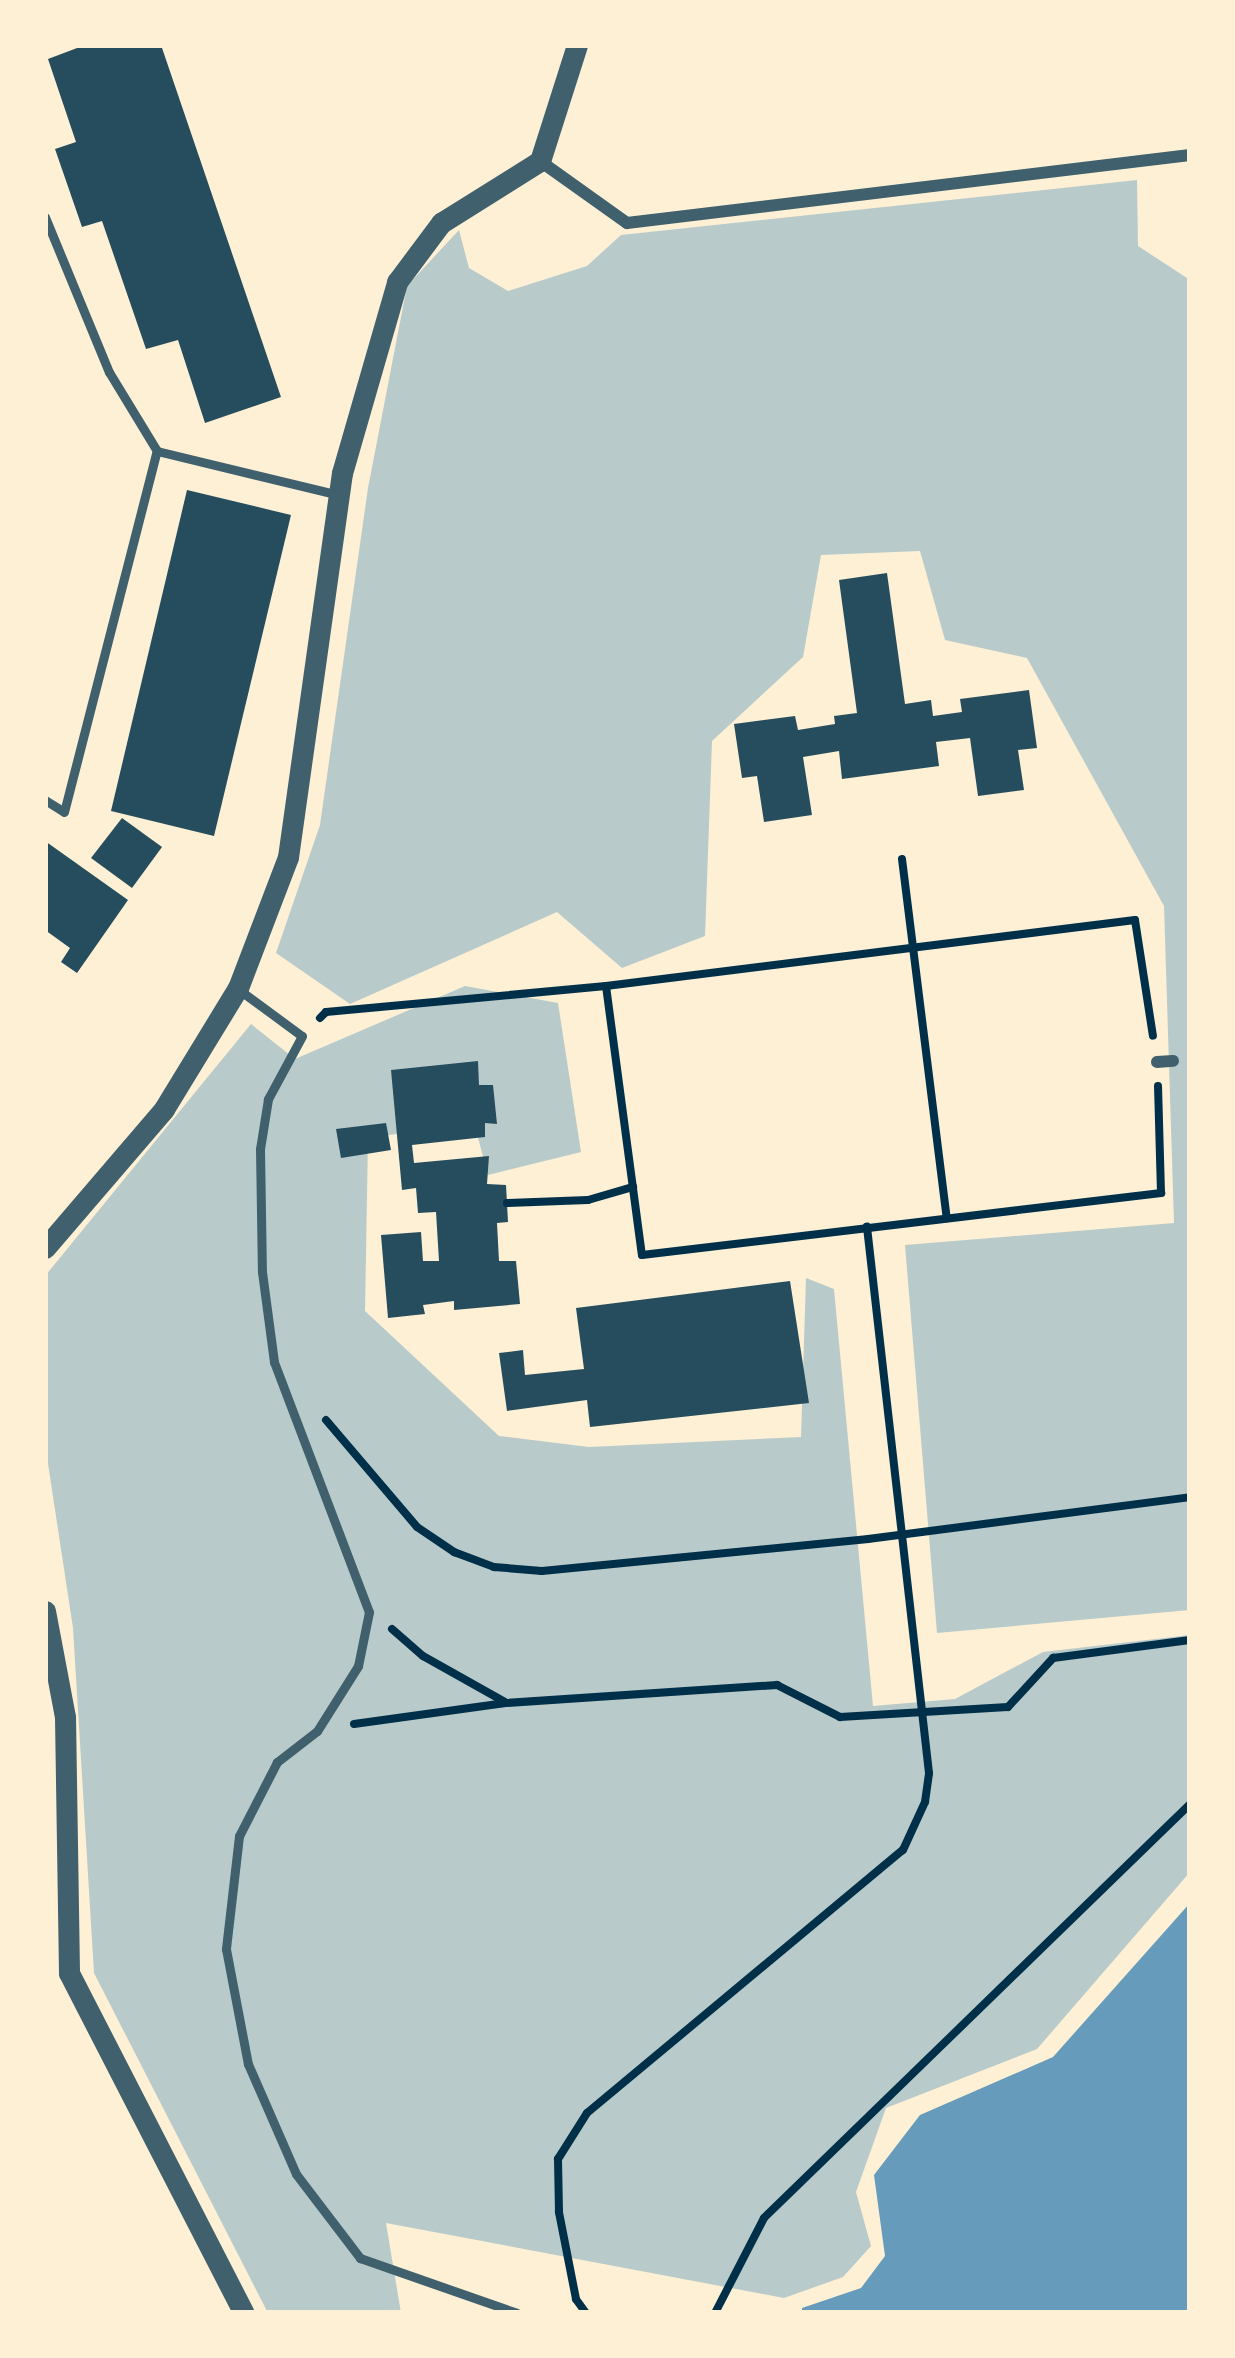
<!DOCTYPE html>
<html>
<head>
<meta charset="utf-8">
<style>
	body { margin:0 }
	#map { position:relative; width:1235px; height:2358px; overflow:hidden; background:#fdf0d5; font-family:Commissioner,sans-serif }
	div>[style] { position:absolute }
	.green>* { inset:0; background:#b9caca }
	.water>* { inset:0; background:#669bbc }
	.building>* { inset:0; background:#264d5e }
	.path>* { height:8px; margin:-4px; padding:0 4px; transform-origin:4px; border-radius:4px; background:#003049 }
	.service>* { height:9px; margin:-4.5px; padding:0 4.5px; transform-origin:4.5px; border-radius:4.5px; background:#3f606c }
	.minor>* { height:12px; margin:-6px; padding:0 6px; transform-origin:6px; border-radius:6px; background:#3f606c }
	.tertiary>* { height:21px; margin:-10.5px; padding:0 10.5px; transform-origin:10.5px; border-radius:10.5px; background:#3f606c }
	span { translate:-50% -50%; white-space:nowrap; text-align:center; line-height:1.15; -webkit-text-stroke:9px #fdf0d5; paint-order:stroke }
	.frame { position:absolute; inset:0; border:48px solid #fdf0d5; pointer-events:none }
</style>
</head>
<body>
<div id="map">
	<div class="green">
		<div style="clip-path:polygon(1137px 180px,1138px 246px,1190px 280px,1190px 1610px,937px 1633px,905px 1245px,1174px 1223px,1164px 906px,1027px 658px,945px 640px,920px 551px,821px 555px,803px 657px,712px 741px,705px 936px,622px 968px,557px 912px,350px 1004px,276px 953px,320px 825px,368px 488px,407px 286px,459px 230px,469px 268px,508px 291px,587px 266px,621px 235px)"></div>
		<div style="clip-path:polygon(465px 986px,558px 1003px,581px 1152px,488px 1175px,474px 1123px,368px 1138px,365px 1311px,499px 1436px,589px 1447px,801px 1437px,806px 1278px,834px 1289px,873px 1706px,955px 1699px,1043px 1652px,1190px 1635px,1190px 1872px,1037px 2049px,886px 2108px,856px 2192px,871px 2246px,843px 2277px,784px 2298px,386px 2223px,401px 2313px,268px 2313px,94px 1973px,73px 1628px,45px 1444px,45px 1276px,251px 1024px,295px 1059px)"></div>
	</div>
	<div class="water">
		<div style="clip-path:polygon(1190px 1903px,1190px 2313px,802px 2313px,802px 2308px,861px 2288px,885px 2256px,874px 2175px,920px 2115px,1053px 2057px)"></div>
	</div>
	<div class="building">
		<div style="clip-path:polygon(85px 45px,161px 45px,281px 397px,205px 423px,178px 340px,146px 349px,102px 221px,82px 227px,55px 149px,76px 142px,48px 59px)"></div>
		<div style="clip-path:polygon(187px 490px,291px 515px,214px 836px,111px 811px)"></div>
		<div style="clip-path:polygon(887px 573px,905px 704px,931px 700px,933px 716px,962px 712px,960px 699px,1029px 690px,1037px 748px,1018px 750px,1024px 790px,978px 796px,970px 738px,936px 742px,939px 766px,842px 779px,839px 751px,803px 757px,812px 815px,764px 822px,757px 776px,742px 778px,734px 724px,795px 716px,798px 730px,835px 724px,834px 716px,857px 713px,839px 580px)"></div>
		<div style="clip-path:polygon(122px 818px,162px 847px,132px 888px,91px 858px)"></div>
		<div style="clip-path:polygon(45px 841px,128px 900px,77px 973px,61px 962px,70px 948px,45px 930px)"></div>
		<div style="clip-path:polygon(478px 1061px,479px 1085px,493px 1085px,497px 1124px,485px 1123px,485px 1137px,412px 1145px,414px 1163px,489px 1156px,487px 1184px,506px 1185px,508px 1222px,497px 1223px,499px 1261px,516px 1261px,520px 1304px,454px 1310px,454px 1301px,423px 1305px,425px 1314px,388px 1318px,381px 1235px,421px 1232px,423px 1261px,439px 1261px,436px 1212px,418px 1213px,416px 1188px,402px 1190px,391px 1070px)"></div>
		<div style="clip-path:polygon(386px 1123px,391px 1150px,341px 1158px,336px 1129px)"></div>
		<div style="clip-path:polygon(790px 1281px,809px 1403px,590px 1427px,587px 1400px,507px 1411px,499px 1353px,523px 1350px,525px 1375px,584px 1369px,576px 1308px)"></div>
	</div>
	<div class="path">
		<div style="left:902px;top:859px;width:362px;rotate:82.9deg"></div>
		<div style="left:606px;top:986px;width:271px;rotate:82.4deg"></div>
		<div style="left:642px;top:1255px;width:523px;rotate:-6.81deg"></div>
		<div style="left:1161px;top:1193px;width:107px;rotate:-91.6deg"></div>
		<div style="left:320px;top:1018px;width:8px;rotate:-45deg"></div>
		<div style="left:326px;top:1012px;width:281px;rotate:-5.3deg"></div>
		<div style="left:606px;top:986px;width:533px;rotate:-7.11deg"></div>
		<div style="left:1135px;top:920px;width:117px;rotate:81.2deg"></div>
		<div style="left:507px;top:1203px;width:81px;rotate:-2.1deg"></div>
		<div style="left:588px;top:1200px;width:47px;rotate:-16.1deg"></div>
		<div style="left:326px;top:1420px;width:140px;rotate:49.6deg"></div>
		<div style="left:417px;top:1527px;width:45px;rotate:34deg"></div>
		<div style="left:454px;top:1552px;width:43px;rotate:20.6deg"></div>
		<div style="left:494px;top:1567px;width:48px;rotate:4.8deg"></div>
		<div style="left:542px;top:1571px;width:328px;rotate:-5.6deg"></div>
		<div style="left:868px;top:1539px;width:325px;rotate:-7.4deg"></div>
		<div style="left:392px;top:1629px;width:41px;rotate:41.1deg"></div>
		<div style="left:423px;top:1656px;width:94px;rotate:29.3deg"></div>
		<div style="left:354px;top:1724px;width:153px;rotate:-7.9deg"></div>
		<div style="left:506px;top:1703px;width:272px;rotate:-3.8deg"></div>
		<div style="left:777px;top:1685px;width:71px;rotate:26.9deg"></div>
		<div style="left:840px;top:1717px;width:168px;rotate:-3.4deg"></div>
		<div style="left:1008px;top:1707px;width:67px;rotate:-47.4deg"></div>
		<div style="left:1053px;top:1658px;width:138px;rotate:-7.5deg"></div>
		<div style="left:586px;top:2313px;width:17px;rotate:-126deg"></div>
		<div style="left:576px;top:2299px;width:89px;rotate:-101.1deg"></div>
		<div style="left:559px;top:2212px;width:53px;rotate:-91.1deg"></div>
		<div style="left:558px;top:2159px;width:54px;rotate:-57.8deg"></div>
		<div style="left:587px;top:2113px;width:411px;rotate:-39.8deg"></div>
		<div style="left:903px;top:1850px;width:53px;rotate:-65.4deg"></div>
		<div style="left:925px;top:1802px;width:29px;rotate:-82deg"></div>
		<div style="left:929px;top:1773px;width:550px;rotate:-96.48deg"></div>
		<div style="left:715px;top:2313px;width:107px;rotate:-62.7deg"></div>
		<div style="left:764px;top:2218px;width:594px;rotate:-44.18deg"></div>
	</div>
	<div class="service">
		<div style="left:45px;top:217px;width:168px;rotate:67.6deg"></div>
		<div style="left:109px;top:372px;width:92px;rotate:58.7deg"></div>
		<div style="left:157px;top:451px;width:187px;rotate:13.6deg"></div>
		<div style="left:45px;top:800px;width:22px;rotate:32deg"></div>
		<div style="left:64px;top:812px;width:373px;rotate:-75.6deg"></div>
		<div style="left:238px;top:989px;width:79px;rotate:36.3deg"></div>
		<div style="left:302px;top:1036px;width:72px;rotate:118.4deg"></div>
		<div style="left:268px;top:1099px;width:51px;rotate:99.1deg"></div>
		<div style="left:260px;top:1149px;width:123px;rotate:89.1deg"></div>
		<div style="left:262px;top:1272px;width:91px;rotate:82.4deg"></div>
		<div style="left:274px;top:1362px;width:267px;rotate:69.2deg"></div>
		<div style="left:369px;top:1612px;width:55px;rotate:101.5deg"></div>
		<div style="left:358px;top:1666px;width:77px;rotate:122.2deg"></div>
		<div style="left:317px;top:1731px;width:51px;rotate:142.2deg"></div>
		<div style="left:277px;top:1762px;width:83px;rotate:117.2deg"></div>
		<div style="left:239px;top:1836px;width:114px;rotate:96.6deg"></div>
		<div style="left:226px;top:1949px;width:117px;rotate:79.2deg"></div>
		<div style="left:248px;top:2064px;width:120px;rotate:66.4deg"></div>
		<div style="left:296px;top:2174px;width:106px;rotate:52.7deg"></div>
		<div style="left:360px;top:2258px;width:166px;rotate:19.3deg"></div>
	</div>
	<div class="minor">
		<div style="left:540px;top:161px;width:107px;rotate:35.5deg"></div>
		<div style="left:627px;top:223px;width:567px;rotate:-6.89deg"></div>
		<div style="left:1157px;top:1062px;width:16px;rotate:-4deg"></div>
	</div>
	<div class="tertiary">
		<div style="left:45px;top:1248px;width:183px;rotate:-49.4deg"></div>
		<div style="left:164px;top:1109px;width:142px;rotate:-58.6deg"></div>
		<div style="left:238px;top:988px;width:140px;rotate:-69.1deg"></div>
		<div style="left:288px;top:857px;width:388px;rotate:-82deg"></div>
		<div style="left:342px;top:473px;width:199px;rotate:-73.9deg"></div>
		<div style="left:397px;top:282px;width:74px;rotate:-53.3deg"></div>
		<div style="left:441px;top:223px;width:117px;rotate:-32.1deg"></div>
		<div style="left:540px;top:161px;width:122px;rotate:-72.3deg"></div>
		<div style="left:45px;top:1611px;width:108px;rotate:79.3deg"></div>
		<div style="left:65px;top:1717px;width:256px;rotate:89.1deg"></div>
		<div style="left:69px;top:1973px;width:382px;rotate:62.8deg"></div>
	</div>
	<div class="frame"></div>
</div>
</body>
</html>
